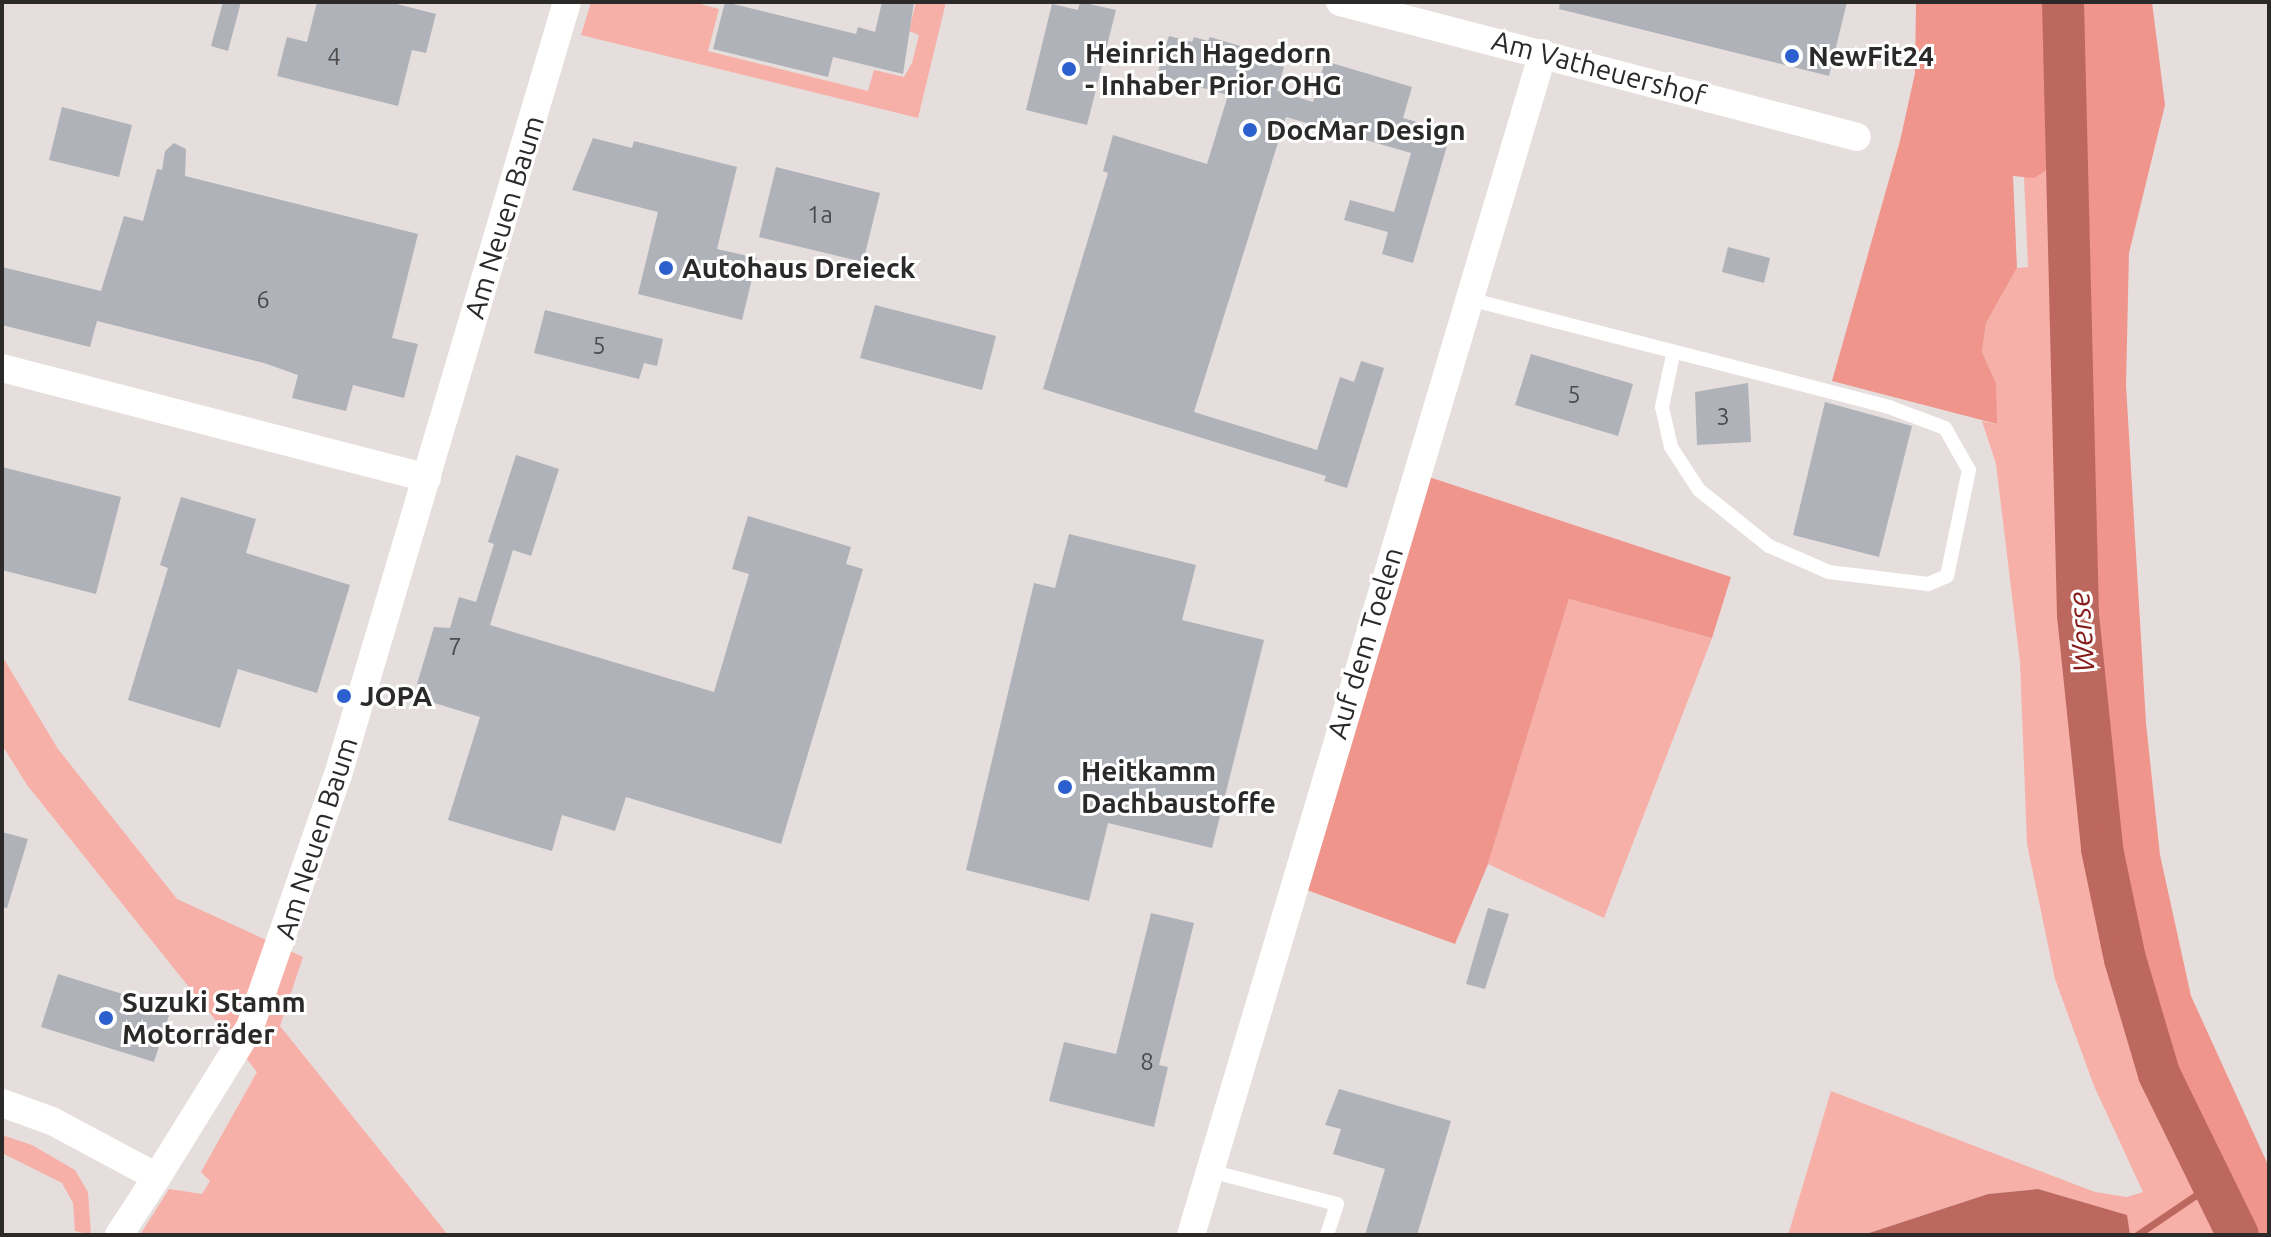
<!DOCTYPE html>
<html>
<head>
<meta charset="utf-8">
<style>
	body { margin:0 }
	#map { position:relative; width:2271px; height:1237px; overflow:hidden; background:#e6dedd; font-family:Ubuntu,sans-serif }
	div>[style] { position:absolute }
	.green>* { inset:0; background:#f7b0a7 }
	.forest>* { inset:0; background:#ef958b }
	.water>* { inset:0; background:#bd685f }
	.stream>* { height:7px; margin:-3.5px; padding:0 3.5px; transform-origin:3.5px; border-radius:3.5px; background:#bd685f }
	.river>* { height:42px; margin:-21px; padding:0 21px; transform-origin:21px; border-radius:21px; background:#bd685f }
	.building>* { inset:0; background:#afb2b8 }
	.lane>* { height:14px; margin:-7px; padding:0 7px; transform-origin:7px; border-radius:7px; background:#fff }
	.street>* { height:28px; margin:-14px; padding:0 14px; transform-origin:14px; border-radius:14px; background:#fff }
	.dots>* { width:22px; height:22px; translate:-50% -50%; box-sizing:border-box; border:4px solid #fff; border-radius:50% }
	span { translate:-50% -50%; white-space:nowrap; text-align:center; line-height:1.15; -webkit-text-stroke:6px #fff; paint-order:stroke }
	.number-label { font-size:24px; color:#4d4b4d }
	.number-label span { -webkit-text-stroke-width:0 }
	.poi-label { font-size:28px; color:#2c2929; font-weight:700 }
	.left { translate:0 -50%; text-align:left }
	.street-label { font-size:28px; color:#2c2929 }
	.water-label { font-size:30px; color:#851c1a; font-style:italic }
	.frame { position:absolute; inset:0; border:4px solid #2c2929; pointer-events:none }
</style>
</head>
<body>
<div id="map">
	<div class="green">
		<div style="clip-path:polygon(591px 2px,693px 2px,719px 9px,708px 51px,868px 91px,874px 70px,904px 77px,912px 63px,919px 35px,909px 31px,916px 2px,946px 2px,918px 118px,581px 35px)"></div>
		<div style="clip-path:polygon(2057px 163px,2068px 633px,2087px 853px,2113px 968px,2148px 1079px,2226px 1235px,2130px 1235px,2126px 1215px,2038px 1189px,1988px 1194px,1863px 1235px,1788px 1235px,1831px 1091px,2095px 1192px,2127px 1197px,2143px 1192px,2094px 1086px,2055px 979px,2027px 844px,2020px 662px,1996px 464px,1982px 421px,1996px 424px,1996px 383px,1982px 352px,1986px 323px,2017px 268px,2028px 267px,2024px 177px,2034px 177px)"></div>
		<div style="clip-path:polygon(1569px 599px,1712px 638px,1604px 918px,1488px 864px)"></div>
		<div style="clip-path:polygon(2px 656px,58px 749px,177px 899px,303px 957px,280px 1026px,448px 1235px,140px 1235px,169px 1189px,202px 1194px,210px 1181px,201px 1172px,257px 1072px,27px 785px,2px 745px)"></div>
		<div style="clip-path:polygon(2px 1135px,32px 1145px,75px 1170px,88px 1192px,91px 1235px,75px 1231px,73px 1203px,62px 1183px,2px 1153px)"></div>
	</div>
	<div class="forest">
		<div style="clip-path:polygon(1916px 2px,2152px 2px,2165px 105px,2129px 253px,2126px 385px,2146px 723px,2160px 855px,2191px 996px,2269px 1167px,2269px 1235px,2251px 1235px,2171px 1071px,2137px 960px,2117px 851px,2093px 546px,2078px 164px,2057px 163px,2034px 178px,2013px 176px,2017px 268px,1986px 323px,1982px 352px,1996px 383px,1997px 424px,1832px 381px,1900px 141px,1915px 73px)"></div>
		<div style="clip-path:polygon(1429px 477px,1731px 577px,1712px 638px,1569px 599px,1488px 864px,1455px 944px,1304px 889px)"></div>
	</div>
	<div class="water">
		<div style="clip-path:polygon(2038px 1189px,2127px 1215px,2130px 1235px,1863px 1235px,1988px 1194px)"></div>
	</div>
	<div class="stream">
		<div style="left:2137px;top:1235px;width:71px;rotate:-34.1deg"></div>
		<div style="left:2196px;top:1195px;width:21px;rotate:-61deg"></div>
	</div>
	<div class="river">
		<div style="left:2063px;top:2px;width:613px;rotate:88.6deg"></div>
		<div style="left:2078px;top:615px;width:235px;rotate:84.1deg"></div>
		<div style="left:2102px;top:849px;width:112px;rotate:78.2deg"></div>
		<div style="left:2125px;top:959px;width:120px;rotate:73.5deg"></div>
		<div style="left:2159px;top:1074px;width:179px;rotate:63.9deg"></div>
	</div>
	<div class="building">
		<div style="clip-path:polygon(223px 2px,241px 2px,228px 51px,211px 46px)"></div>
		<div style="clip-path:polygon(317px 2px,389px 2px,436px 14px,426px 53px,412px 50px,398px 106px,277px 76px,287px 37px,307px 42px)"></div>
		<div style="clip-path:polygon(725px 2px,856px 34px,858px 27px,875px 32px,882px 2px,914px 2px,903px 74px,833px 57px,828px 77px,713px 49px)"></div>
		<div style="clip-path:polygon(1080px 2px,1116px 10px,1087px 125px,1026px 110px,1052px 4px,1078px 10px)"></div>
		<div style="clip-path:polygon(1560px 2px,1847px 2px,1829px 76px,1559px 9px)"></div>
		<div style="clip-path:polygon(1169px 36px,1192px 42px,1194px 37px,1208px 41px,1210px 37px,1274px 56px,1271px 64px,1284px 67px,1277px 91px,1313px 102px,1325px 61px,1412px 87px,1403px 118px,1451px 132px,1413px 263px,1382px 254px,1388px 232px,1344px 220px,1350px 200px,1394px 212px,1411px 153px,1286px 117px,1194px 412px,1317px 450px,1340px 377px,1354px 382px,1361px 361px,1384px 368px,1347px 488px,1324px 481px,1326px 476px,1043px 389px,1108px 173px,1103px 171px,1113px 135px,1207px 164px,1228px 95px,1157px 75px)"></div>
		<div style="clip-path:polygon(62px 107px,132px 125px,119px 177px,49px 160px)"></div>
		<div style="clip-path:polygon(593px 138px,632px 148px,634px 141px,737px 167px,717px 249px,757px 258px,742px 320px,638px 294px,658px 212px,572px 190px)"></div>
		<div style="clip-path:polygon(174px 143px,186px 149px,185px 176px,418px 234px,392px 338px,418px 344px,404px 398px,353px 385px,346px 411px,292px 398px,298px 375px,264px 363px,97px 321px,90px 347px,2px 325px,2px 267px,101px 291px,124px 216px,143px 221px,157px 169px,162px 170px,165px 151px)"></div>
		<div style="clip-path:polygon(776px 167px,880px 193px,863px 262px,759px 237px)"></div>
		<div style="clip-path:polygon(1728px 247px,1770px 258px,1764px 283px,1722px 272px)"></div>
		<div style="clip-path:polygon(875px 305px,996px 336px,982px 390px,860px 358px)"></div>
		<div style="clip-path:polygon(545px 310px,663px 339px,657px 366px,644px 363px,639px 379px,534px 353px)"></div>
		<div style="clip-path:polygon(1531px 354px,1633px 384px,1618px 436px,1515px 405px)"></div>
		<div style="clip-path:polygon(1748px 383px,1751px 442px,1697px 445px,1695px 392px)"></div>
		<div style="clip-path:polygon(1825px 402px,1912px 426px,1879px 557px,1793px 535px)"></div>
		<div style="clip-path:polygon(516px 455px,559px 469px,531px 556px,513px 550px,490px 625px,714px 692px,749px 574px,732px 569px,748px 516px,851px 547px,846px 564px,863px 569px,781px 844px,626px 797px,615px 831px,562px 815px,552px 851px,448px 820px,480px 717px,428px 701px,431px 692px,417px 684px,434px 627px,450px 628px,459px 597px,476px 602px,494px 544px,488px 542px)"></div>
		<div style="clip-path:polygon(2px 467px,121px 497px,96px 594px,2px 570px)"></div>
		<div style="clip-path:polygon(181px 497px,256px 519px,246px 553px,350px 585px,317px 693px,238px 669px,220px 728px,128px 700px,168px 568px,160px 565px)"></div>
		<div style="clip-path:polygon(1069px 534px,1196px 565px,1182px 620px,1264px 640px,1212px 848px,1108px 823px,1089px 901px,966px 870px,1034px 583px,1055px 588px)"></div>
		<div style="clip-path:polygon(2px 832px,28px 839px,7px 908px,2px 907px)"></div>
		<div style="clip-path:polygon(1488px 908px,1509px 914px,1485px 989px,1466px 984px)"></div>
		<div style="clip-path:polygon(1151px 913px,1194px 923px,1159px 1065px,1168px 1067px,1154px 1127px,1049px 1101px,1064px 1042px,1116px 1054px)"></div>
		<div style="clip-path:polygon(58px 974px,171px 1009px,154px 1062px,41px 1027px)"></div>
		<div style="clip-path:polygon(1339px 1089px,1451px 1121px,1417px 1235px,1365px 1235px,1385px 1169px,1333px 1154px,1341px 1129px,1325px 1125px)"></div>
	</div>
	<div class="lane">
		<div style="left:1469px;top:299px;width:434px;rotate:14.4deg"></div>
		<div style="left:1889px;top:407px;width:60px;rotate:20.6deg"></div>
		<div style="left:1945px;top:428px;width:48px;rotate:60.3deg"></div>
		<div style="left:1969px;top:470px;width:108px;rotate:101.7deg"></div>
		<div style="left:1947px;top:576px;width:21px;rotate:157deg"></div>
		<div style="left:1928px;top:584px;width:100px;rotate:-173.1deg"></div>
		<div style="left:1829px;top:572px;width:65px;rotate:-156.6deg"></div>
		<div style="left:1769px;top:546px;width:90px;rotate:-141.3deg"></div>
		<div style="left:1699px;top:490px;width:51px;rotate:-123.1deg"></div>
		<div style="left:1671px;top:447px;width:41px;rotate:-102.7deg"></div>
		<div style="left:1662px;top:407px;width:53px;rotate:-78.1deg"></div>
		<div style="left:1210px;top:1171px;width:131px;rotate:14.6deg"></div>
		<div style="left:1337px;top:1204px;width:33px;rotate:108deg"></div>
	</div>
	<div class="street">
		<div style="left:1340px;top:2px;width:534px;rotate:14.63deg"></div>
		<div style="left:2px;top:368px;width:439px;rotate:14.5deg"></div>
		<div style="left:2px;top:1103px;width:53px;rotate:19.8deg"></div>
		<div style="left:52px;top:1121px;width:119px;rotate:28.1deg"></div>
		<div style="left:157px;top:1177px;width:176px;rotate:-58.2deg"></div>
		<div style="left:250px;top:1027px;width:267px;rotate:-70.8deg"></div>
		<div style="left:338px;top:775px;width:806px;rotate:-73.5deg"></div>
		<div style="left:119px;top:1235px;width:69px;rotate:-56.8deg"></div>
		<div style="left:1191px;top:1235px;width:1233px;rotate:-73.42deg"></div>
	</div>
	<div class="dots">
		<div style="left:1792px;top:56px;background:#2b60ce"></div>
		<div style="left:1069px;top:69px;background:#2b60ce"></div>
		<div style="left:1250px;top:130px;background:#2b60ce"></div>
		<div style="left:666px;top:268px;background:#2b60ce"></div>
		<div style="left:344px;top:696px;background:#2b60ce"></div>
		<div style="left:1065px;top:787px;background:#2b60ce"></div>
		<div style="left:106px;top:1018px;background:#2b60ce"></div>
	</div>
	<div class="number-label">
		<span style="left:334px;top:57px">4</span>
		<span style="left:820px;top:215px">1a</span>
		<span style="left:263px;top:300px">6</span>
		<span style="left:599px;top:346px">5</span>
		<span style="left:1574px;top:395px">5</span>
		<span style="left:1723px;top:417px">3</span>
		<span style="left:455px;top:647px">7</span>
		<span style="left:1147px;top:1062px">8</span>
	</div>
	<div class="poi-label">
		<span class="left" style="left:1085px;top:69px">Heinrich Hagedorn<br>- Inhaber Prior OHG</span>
		<span class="left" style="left:1808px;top:56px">NewFit24</span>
		<span class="left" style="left:1266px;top:130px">DocMar Design</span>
		<span class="left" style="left:682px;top:268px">Autohaus Dreieck</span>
		<span class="left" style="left:360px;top:696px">JOPA</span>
		<span class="left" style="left:1081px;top:787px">Heitkamm<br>Dachbaustoffe</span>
		<span class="left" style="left:122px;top:1018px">Suzuki Stamm<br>Motorräder</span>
	</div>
	<div class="street-label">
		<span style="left:1599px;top:68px;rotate:15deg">Am Vatheuershof</span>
		<span style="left:504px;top:217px;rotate:-73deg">Am Neuen Baum</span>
		<span style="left:1365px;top:643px;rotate:-73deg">Auf dem Toelen</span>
		<span style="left:316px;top:838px;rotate:-72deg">Am Neuen Baum</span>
	</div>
	<div class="water-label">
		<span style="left:2081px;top:632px;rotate:-94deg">Werse</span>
	</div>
	<div class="frame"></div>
</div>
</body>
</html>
